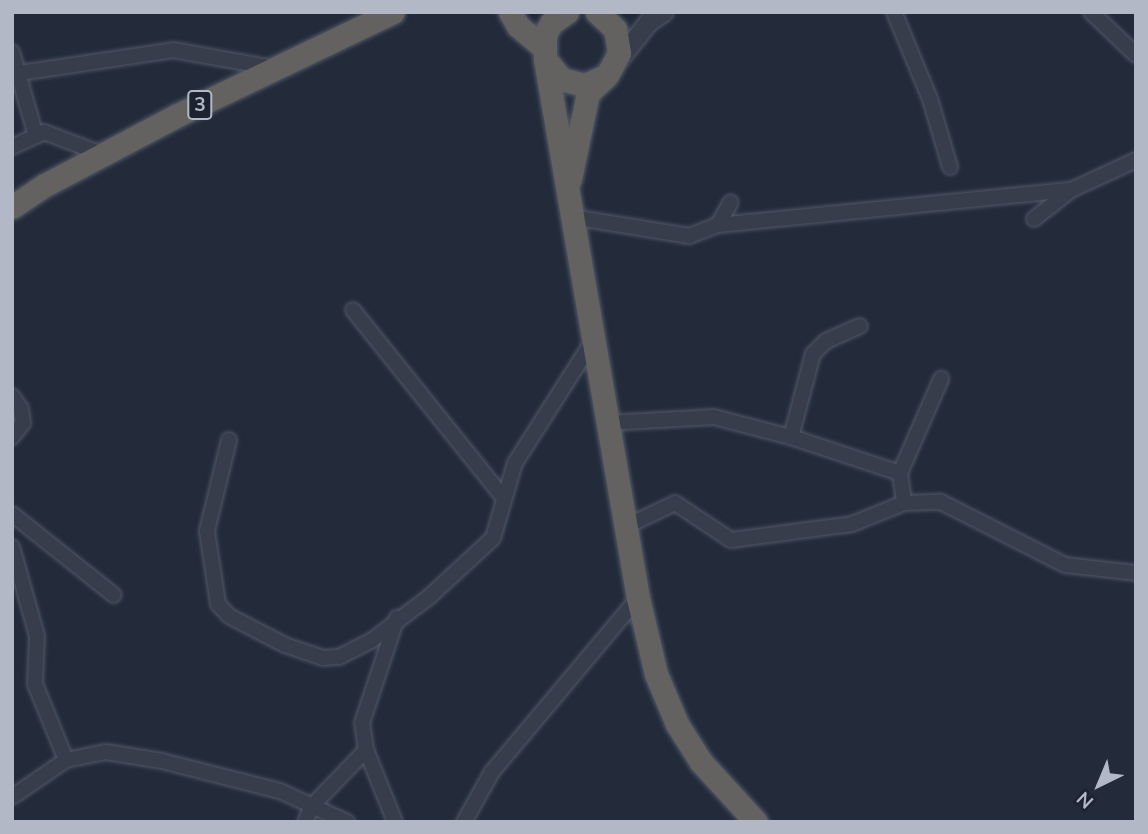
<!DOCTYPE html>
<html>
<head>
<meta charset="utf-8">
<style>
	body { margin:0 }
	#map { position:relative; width:1148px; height:834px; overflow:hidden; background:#232b3b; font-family:Mulish,sans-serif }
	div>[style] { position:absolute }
	.roads { filter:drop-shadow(0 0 2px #525866) drop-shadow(0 0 2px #525866) }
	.minor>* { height:14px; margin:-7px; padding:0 7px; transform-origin:7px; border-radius:7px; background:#373d4b }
	.tertiary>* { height:18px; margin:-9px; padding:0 9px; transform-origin:9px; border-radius:9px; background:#373d4b }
	.trunk>* { height:23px; margin:-11.5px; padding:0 11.5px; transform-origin:11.5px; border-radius:11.5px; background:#636260 }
	span { translate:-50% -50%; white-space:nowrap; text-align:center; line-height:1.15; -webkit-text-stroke:5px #1c2230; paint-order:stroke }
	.shield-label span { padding:2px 5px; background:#1c2230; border:2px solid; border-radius:5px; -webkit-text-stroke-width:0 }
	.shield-label { font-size:19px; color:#b3b8c7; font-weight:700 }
	.frame { position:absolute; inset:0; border:14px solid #b3b8c7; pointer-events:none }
	.north { position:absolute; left:1064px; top:750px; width:70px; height:70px; -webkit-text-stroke:5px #1c2230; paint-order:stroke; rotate:223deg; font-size:19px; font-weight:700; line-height:28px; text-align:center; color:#b3b8c7 }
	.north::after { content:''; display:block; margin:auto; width:24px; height:32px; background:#b3b8c7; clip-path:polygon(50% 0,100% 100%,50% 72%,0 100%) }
</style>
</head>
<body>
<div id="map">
	<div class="roads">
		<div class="minor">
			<div style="left:894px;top:12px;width:94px;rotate:67.5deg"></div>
			<div style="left:930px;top:99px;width:71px;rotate:73.6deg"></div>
			<div style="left:1091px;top:12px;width:62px;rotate:43.7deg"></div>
			<div style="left:12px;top:52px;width:87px;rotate:74.1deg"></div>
			<div style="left:36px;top:136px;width:9px;rotate:-27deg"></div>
			<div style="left:44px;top:132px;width:62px;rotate:20.8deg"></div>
			<div style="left:20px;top:73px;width:155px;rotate:-8.5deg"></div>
			<div style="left:173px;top:50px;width:103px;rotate:10.1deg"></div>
			<div style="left:12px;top:147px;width:26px;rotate:-25deg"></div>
			<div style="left:572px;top:217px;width:119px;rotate:9.2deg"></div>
			<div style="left:689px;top:236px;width:31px;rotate:-21deg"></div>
			<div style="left:718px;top:225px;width:26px;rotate:-61deg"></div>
			<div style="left:1034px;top:219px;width:47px;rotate:-38.1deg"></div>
			<div style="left:1071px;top:190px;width:72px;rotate:-24.8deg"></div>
			<div style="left:718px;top:225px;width:355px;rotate:-5.7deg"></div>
			<div style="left:353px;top:310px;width:238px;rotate:51.3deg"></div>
			<div style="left:12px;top:396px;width:16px;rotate:55deg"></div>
			<div style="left:21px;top:409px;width:14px;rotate:82deg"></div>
			<div style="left:23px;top:423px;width:18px;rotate:128deg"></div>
			<div style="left:607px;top:423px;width:107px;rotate:-3.2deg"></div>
			<div style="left:714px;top:417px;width:80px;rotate:14.6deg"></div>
			<div style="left:791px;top:437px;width:115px;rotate:18.3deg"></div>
			<div style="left:900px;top:473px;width:30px;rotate:82deg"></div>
			<div style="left:791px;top:437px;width:86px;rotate:-75.2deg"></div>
			<div style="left:813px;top:354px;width:18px;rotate:-45deg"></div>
			<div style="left:826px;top:341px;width:37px;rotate:-24deg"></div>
			<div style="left:229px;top:440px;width:94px;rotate:103.6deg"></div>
			<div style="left:207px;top:531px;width:74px;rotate:81.4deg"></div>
			<div style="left:218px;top:604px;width:16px;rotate:47deg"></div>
			<div style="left:229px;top:616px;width:63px;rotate:27.4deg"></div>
			<div style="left:285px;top:645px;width:40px;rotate:18.9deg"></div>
			<div style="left:323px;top:658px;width:16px;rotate:-4deg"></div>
			<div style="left:339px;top:657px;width:36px;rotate:-27deg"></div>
			<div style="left:371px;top:641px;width:73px;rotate:-37.2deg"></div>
			<div style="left:429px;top:597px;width:87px;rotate:-42.7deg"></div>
			<div style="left:493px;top:538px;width:78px;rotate:-73.7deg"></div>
			<div style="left:515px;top:463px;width:147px;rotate:-57.5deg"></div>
			<div style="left:900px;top:473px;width:103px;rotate:-66.4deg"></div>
			<div style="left:12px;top:514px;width:130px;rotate:38.5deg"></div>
			<div style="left:625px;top:527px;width:55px;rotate:-25.6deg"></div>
			<div style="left:675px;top:503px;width:67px;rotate:33.5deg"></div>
			<div style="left:731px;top:540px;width:122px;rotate:-7.5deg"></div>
			<div style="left:852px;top:524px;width:56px;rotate:-22deg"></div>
			<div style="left:904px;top:503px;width:37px;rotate:-2deg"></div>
			<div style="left:941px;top:502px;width:139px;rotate:26.9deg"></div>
			<div style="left:1065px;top:565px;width:71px;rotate:6.4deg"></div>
			<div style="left:12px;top:547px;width:92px;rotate:74.3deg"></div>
			<div style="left:37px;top:636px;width:48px;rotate:92.4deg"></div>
			<div style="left:35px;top:684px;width:82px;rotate:67.8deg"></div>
			<div style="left:66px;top:760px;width:65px;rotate:145.6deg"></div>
			<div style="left:66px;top:760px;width:41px;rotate:-11.3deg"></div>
			<div style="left:106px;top:752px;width:57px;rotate:9.1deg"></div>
			<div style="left:162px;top:761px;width:122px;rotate:14.3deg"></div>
			<div style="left:280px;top:791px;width:74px;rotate:24.8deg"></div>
			<div style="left:305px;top:822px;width:17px;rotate:-66deg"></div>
			<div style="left:312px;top:806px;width:78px;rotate:-46deg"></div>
			<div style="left:395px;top:822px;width:78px;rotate:-111.9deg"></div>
			<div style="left:366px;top:750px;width:27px;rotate:-98deg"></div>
			<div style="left:362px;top:723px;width:111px;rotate:-71.6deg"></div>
			<div style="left:464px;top:822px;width:57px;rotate:-60.8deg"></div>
			<div style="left:492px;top:772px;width:227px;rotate:-50deg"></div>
		</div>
		<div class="tertiary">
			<div style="left:615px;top:65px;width:55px;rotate:-51.7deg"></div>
			<div style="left:649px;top:22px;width:18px;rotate:-34deg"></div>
		</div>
		<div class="trunk">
			<div style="left:510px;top:12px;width:16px;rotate:60deg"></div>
			<div style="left:518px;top:26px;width:33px;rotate:40deg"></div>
			<div style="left:567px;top:12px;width:19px;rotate:145deg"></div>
			<div style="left:551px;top:23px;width:13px;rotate:117deg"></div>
			<div style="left:545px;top:35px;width:24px;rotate:90deg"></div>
			<div style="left:545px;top:59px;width:26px;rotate:51deg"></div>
			<div style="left:561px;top:79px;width:25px;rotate:14deg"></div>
			<div style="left:585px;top:85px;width:24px;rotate:-24deg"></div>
			<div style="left:607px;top:75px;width:25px;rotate:-61deg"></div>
			<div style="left:619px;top:53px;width:24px;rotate:-99deg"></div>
			<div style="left:615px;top:29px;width:25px;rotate:-137deg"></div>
			<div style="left:545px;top:59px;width:547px;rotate:80.21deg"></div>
			<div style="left:638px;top:598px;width:78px;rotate:76.7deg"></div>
			<div style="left:656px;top:674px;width:54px;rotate:67.2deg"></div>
			<div style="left:677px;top:724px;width:45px;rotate:57.7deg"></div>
			<div style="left:701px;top:762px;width:81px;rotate:47.5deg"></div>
			<div style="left:570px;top:179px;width:88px;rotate:-78.2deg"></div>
			<div style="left:588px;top:93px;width:22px;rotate:-43deg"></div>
			<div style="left:12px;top:207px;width:40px;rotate:-34deg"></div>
			<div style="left:45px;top:185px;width:150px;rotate:-27.8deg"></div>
			<div style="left:178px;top:115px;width:238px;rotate:-25.6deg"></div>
		</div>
	</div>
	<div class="shield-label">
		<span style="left:200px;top:105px">3</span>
	</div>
	<div class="frame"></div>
	<div class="north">N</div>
</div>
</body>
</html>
